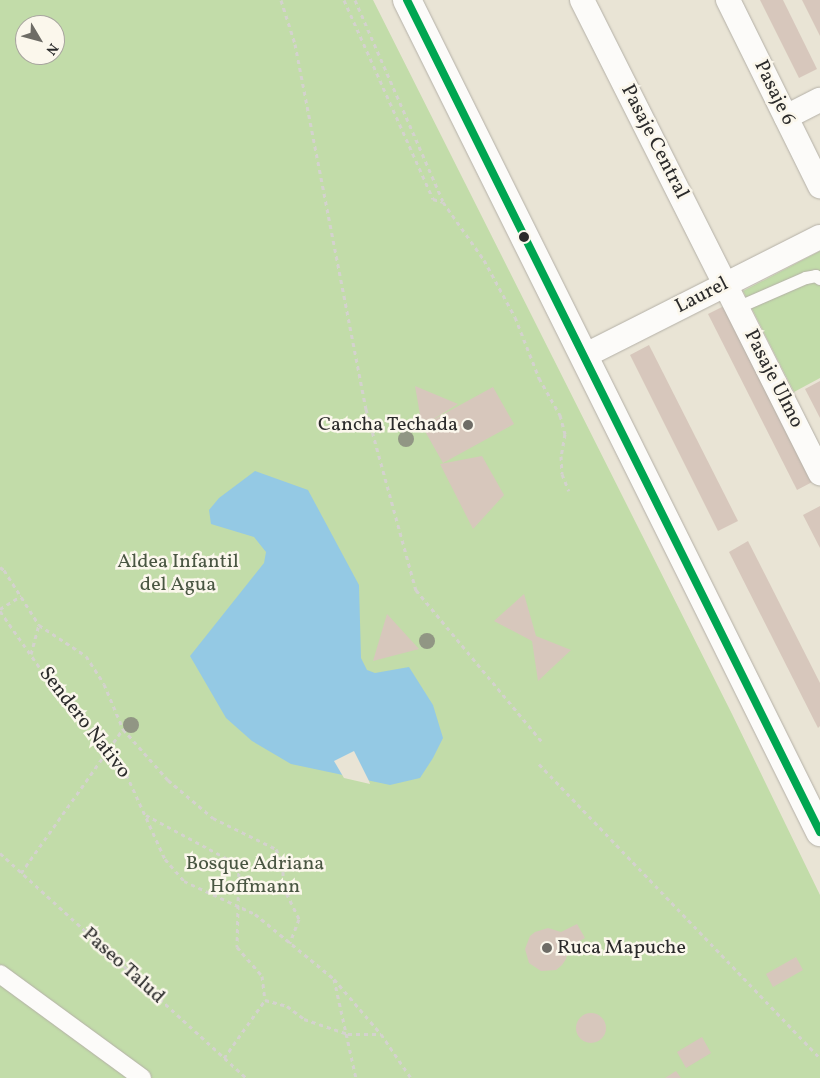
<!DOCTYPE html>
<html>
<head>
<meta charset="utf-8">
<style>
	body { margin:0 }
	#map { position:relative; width:820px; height:1078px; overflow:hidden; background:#e9e4d5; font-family:Vollkorn,serif }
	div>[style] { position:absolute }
	.green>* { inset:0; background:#c2dca9 }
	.water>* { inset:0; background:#94c9e4 }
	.pier>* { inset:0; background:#e9e4d5 }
	.building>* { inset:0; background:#d7c7bc }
	.round { border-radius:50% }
	.path>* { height:3px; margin-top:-1.5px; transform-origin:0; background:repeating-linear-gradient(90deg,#d4d2ce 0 4px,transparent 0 8px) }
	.roads { filter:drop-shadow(0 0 1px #b4b0a7) drop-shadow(0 0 1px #b4b0a7) }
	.service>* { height:12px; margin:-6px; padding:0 6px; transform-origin:6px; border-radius:6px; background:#fcfbf9 }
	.pedestrian>* { height:18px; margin:-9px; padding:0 9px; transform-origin:9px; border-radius:9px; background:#fcfbf9 }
	.minor>* { height:24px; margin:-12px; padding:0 12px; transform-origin:12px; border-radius:12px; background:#fcfbf9 }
	.tertiary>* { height:28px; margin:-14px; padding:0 14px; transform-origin:14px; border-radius:14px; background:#fcfbf9 }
	.bus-1>* { height:8px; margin:-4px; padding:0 4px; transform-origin:4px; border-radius:4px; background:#00a651 }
	.trees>* { width:16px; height:16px; margin:-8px; border-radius:50%; background:#919684 }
	.dots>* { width:14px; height:14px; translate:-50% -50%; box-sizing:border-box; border:2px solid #fbf7ec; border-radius:50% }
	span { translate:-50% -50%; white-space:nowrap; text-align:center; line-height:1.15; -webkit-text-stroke:5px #fbf7ec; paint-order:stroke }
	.street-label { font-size:20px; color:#2b2b2b }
	.poi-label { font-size:20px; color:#2b2b2b }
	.right { translate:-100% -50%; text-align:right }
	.left { translate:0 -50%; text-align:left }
	.park-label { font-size:20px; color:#495642 }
	.north { position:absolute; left:15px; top:15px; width:50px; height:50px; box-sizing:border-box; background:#fbf7ec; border:1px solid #a8a59f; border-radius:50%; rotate:127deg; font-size:14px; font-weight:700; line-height:20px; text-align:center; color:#2b2b2b }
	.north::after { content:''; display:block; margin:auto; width:18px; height:22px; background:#6e6c66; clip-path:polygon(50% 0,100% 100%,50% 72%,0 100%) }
</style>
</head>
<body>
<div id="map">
	<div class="green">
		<div style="clip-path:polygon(evenodd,0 0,373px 0,732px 714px,820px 895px,820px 1078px,0 1078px,0 0,25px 25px,55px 25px,55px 55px,25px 55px,25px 25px)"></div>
		<div style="clip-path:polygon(820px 251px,820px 378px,794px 392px,743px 291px)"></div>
	</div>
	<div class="water">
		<div style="clip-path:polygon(255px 471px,308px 490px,359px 585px,361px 658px,367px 670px,375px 673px,409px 667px,433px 705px,443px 738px,433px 758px,420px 778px,390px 785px,291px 764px,252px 741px,226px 718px,190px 656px,264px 563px,266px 552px,254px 537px,211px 524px,209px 510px,219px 498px)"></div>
	</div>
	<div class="pier">
		<div style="clip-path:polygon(354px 751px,369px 781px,370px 784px,344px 778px,334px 761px)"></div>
	</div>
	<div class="building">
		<div style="clip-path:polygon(760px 0,783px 0,817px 69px,799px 78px)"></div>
		<div style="clip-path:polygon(802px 0,820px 0,820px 36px)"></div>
		<div style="clip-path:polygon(728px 304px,816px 480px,797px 490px,708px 314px)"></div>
		<div style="clip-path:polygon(649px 345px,738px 521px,718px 531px,630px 355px)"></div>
		<div style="clip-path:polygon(820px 381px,820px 418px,805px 389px)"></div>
		<div style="clip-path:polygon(415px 386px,458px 404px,429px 422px,493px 387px,514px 424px,443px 463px,422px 426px)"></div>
		<div style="clip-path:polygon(482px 456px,504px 495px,473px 529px,440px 464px)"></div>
		<div style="clip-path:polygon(820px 506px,820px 548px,803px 515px)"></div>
		<div style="clip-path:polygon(748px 541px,820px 683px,820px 726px,818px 728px,729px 552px)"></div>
		<div style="clip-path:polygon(524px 594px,536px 636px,571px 650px,538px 681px,532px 641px,494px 621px)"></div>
		<div style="clip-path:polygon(387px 614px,419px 649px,373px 661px)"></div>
		<div style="clip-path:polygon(577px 924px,585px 938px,569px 947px,566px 959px,562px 965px,556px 970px,541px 971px,529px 963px,525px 949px,530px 936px,535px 932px,548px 928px,561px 932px)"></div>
		<div style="clip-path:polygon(796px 957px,803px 970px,773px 987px,766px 974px)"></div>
		<div class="round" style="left:576px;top:1013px;width:30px;height:30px"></div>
		<div style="clip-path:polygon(702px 1037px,711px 1053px,686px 1068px,677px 1052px)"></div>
		<div style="clip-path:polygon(676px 1071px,681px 1078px,665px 1078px)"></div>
	</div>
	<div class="path">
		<div style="left:281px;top:0;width:46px;rotate:72.3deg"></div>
		<div style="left:295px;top:44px;width:372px;rotate:79deg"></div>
		<div style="left:366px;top:409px;width:188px;rotate:74.6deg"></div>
		<div style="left:416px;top:590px;width:199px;rotate:50.3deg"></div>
		<div style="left:344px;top:0;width:218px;rotate:65.9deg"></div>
		<div style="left:433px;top:199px;width:10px;rotate:17deg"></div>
		<div style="left:443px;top:202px;width:71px;rotate:54.7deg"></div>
		<div style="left:484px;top:260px;width:65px;rotate:61.5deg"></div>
		<div style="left:515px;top:317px;width:66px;rotate:68.5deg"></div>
		<div style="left:539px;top:378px;width:43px;rotate:60.4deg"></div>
		<div style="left:560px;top:415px;width:20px;rotate:75deg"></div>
		<div style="left:565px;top:434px;width:22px;rotate:100deg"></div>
		<div style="left:561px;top:456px;width:18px;rotate:87deg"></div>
		<div style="left:562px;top:474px;width:18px;rotate:68deg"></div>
		<div style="left:355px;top:0;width:219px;rotate:66.4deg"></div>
		<div style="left:0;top:567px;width:5px;rotate:37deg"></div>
		<div style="left:4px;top:570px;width:65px;rotate:57.5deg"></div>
		<div style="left:39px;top:625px;width:56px;rotate:33.4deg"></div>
		<div style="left:86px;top:656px;width:33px;rotate:57deg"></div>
		<div style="left:104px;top:684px;width:49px;rotate:67.1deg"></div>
		<div style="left:123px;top:729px;width:68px;rotate:48.6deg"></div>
		<div style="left:168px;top:780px;width:59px;rotate:40.2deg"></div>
		<div style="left:213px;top:818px;width:70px;rotate:26.2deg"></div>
		<div style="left:276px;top:849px;width:17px;rotate:65deg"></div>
		<div style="left:283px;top:864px;width:22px;rotate:90deg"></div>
		<div style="left:283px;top:886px;width:37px;rotate:64deg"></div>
		<div style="left:299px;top:919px;width:26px;rotate:111deg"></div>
		<div style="left:0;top:609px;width:25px;rotate:-32deg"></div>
		<div style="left:0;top:611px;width:118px;rotate:55deg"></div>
		<div style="left:68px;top:708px;width:81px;rotate:47deg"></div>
		<div style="left:123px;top:767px;width:101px;rotate:65.5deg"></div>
		<div style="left:165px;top:859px;width:29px;rotate:49deg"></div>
		<div style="left:184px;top:881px;width:78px;rotate:24.9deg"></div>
		<div style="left:255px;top:914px;width:102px;rotate:39.4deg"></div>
		<div style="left:334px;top:979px;width:101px;rotate:77.5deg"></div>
		<div style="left:31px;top:654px;width:30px;rotate:-75deg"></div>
		<div style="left:539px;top:764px;width:407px;rotate:46.3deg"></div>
		<div style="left:146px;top:815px;width:106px;rotate:28.3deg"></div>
		<div style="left:239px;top:865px;width:82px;rotate:91.4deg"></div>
		<div style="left:237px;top:947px;width:38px;rotate:49deg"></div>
		<div style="left:262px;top:976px;width:24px;rotate:83deg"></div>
		<div style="left:265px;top:1000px;width:23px;rotate:15deg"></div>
		<div style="left:287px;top:1006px;width:21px;rotate:37deg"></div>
		<div style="left:304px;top:1019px;width:46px;rotate:18.8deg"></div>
		<div style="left:348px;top:1034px;width:33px"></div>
		<div style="left:0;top:853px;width:333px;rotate:42.4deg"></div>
		<div style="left:21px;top:873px;width:176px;rotate:-54.7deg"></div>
		<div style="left:334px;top:979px;width:72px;rotate:49.5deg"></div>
		<div style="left:381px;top:1034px;width:53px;rotate:55.7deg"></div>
		<div style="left:224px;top:1058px;width:71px;rotate:-54.7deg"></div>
	</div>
	<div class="roads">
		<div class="service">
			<div style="left:737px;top:308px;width:75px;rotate:-23.5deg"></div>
			<div style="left:806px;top:278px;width:10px;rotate:-11deg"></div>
			<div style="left:816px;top:276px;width:5px;rotate:37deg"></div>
		</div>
		<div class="pedestrian">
			<div style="left:0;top:974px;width:176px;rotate:36.2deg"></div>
		</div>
		<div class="minor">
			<div style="left:582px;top:0;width:530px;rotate:63.29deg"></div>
			<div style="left:728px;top:0;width:208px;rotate:63.7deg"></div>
			<div style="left:786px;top:117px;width:38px;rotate:-27deg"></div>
			<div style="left:584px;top:356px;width:264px;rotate:-26.8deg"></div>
		</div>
		<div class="tertiary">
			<div style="left:407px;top:0;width:929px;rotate:63.6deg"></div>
		</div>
	</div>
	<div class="bus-1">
		<div style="left:407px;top:0;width:929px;rotate:63.6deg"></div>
	</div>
	<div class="trees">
		<div style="left:406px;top:439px"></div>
		<div style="left:427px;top:641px"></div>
		<div style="left:131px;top:725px"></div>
	</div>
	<div class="dots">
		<div style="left:524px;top:237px;background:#2b2b2b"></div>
		<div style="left:468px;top:425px;background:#6e6c66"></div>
		<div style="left:547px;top:948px;background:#6e6c66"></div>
	</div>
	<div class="street-label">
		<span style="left:774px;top:93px;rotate:64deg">Pasaje 6</span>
		<span style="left:654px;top:142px;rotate:63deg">Pasaje Central</span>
		<span style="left:702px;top:296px;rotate:-27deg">Laurel</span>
		<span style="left:773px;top:379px;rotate:63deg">Pasaje Ulmo</span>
		<span style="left:84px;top:723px;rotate:52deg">Sendero Nativo</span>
		<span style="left:123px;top:966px;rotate:42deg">Paseo Talud</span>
	</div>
	<div class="poi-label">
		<span class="right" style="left:458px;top:425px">Cancha Techada</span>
		<span class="left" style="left:557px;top:948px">Ruca Mapuche</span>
	</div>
	<div class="park-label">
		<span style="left:178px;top:574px">Aldea Infantil<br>del Agua</span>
		<span style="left:255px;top:876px">Bosque Adriana<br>Hoffmann</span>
	</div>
	<div class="north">N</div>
</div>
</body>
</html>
